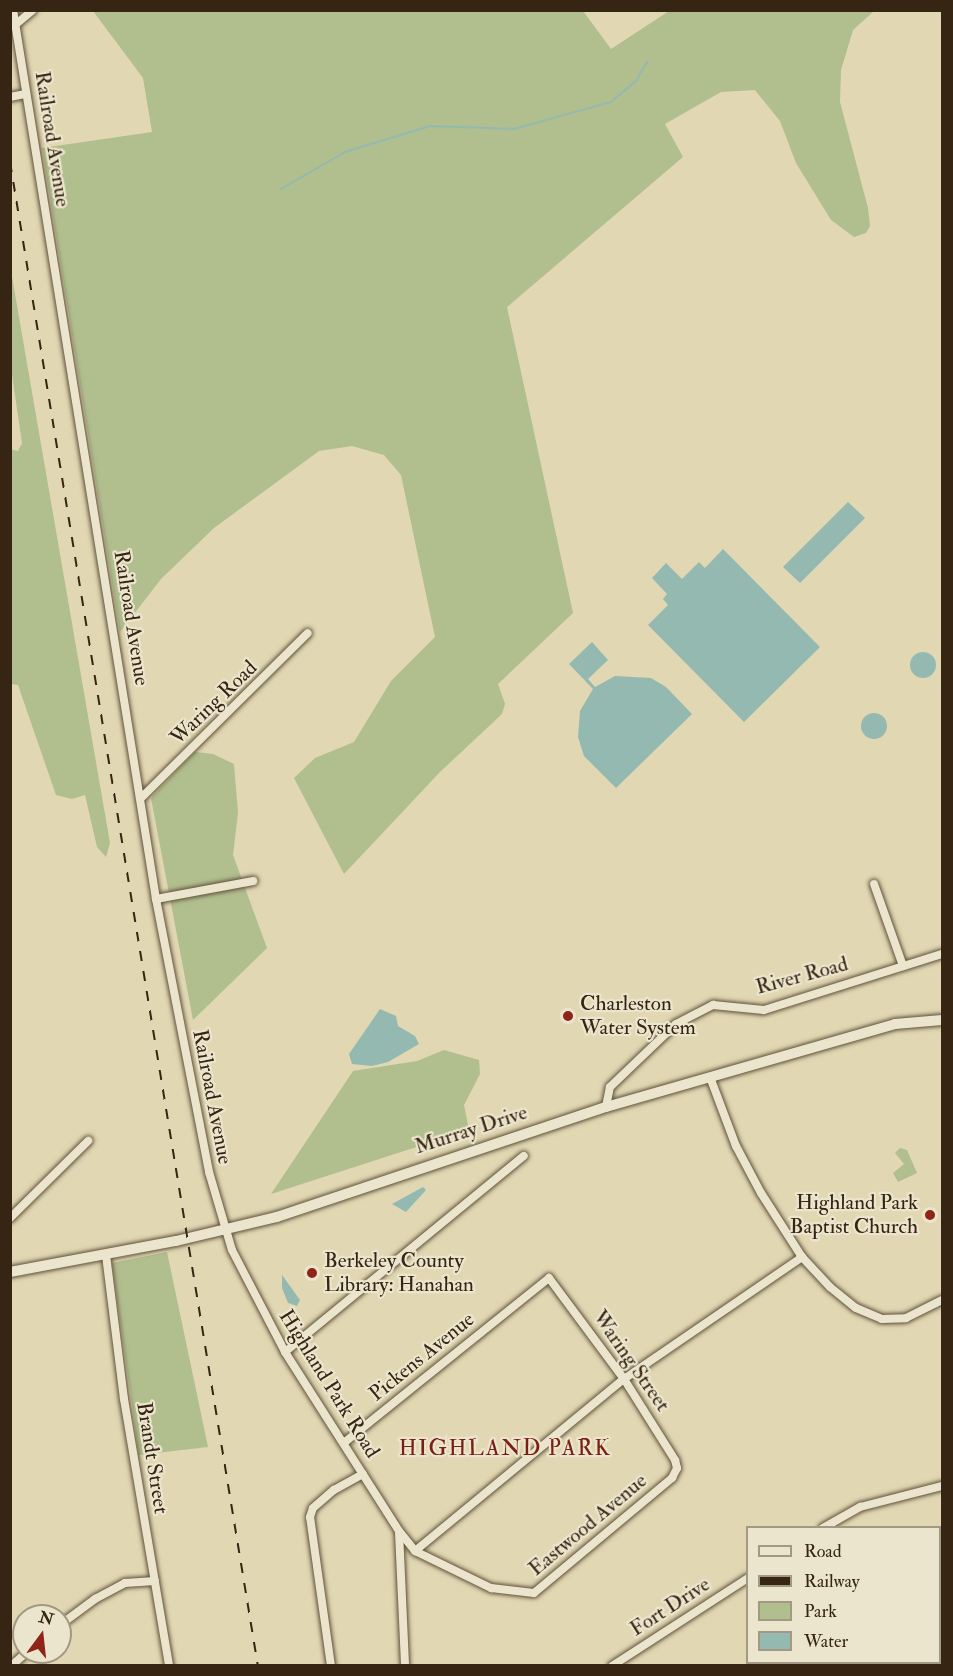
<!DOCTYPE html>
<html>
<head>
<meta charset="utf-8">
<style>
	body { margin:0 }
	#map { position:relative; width:953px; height:1676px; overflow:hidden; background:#e1d7b3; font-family:"IM FELL Double Pica",serif }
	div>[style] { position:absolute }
	.green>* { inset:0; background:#b1be8e }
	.water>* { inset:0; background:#94b9b1 }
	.round { border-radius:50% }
	.stream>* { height:2px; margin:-1px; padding:0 1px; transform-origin:1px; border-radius:1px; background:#94b9b1 }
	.roads { filter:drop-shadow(0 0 2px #60523a) drop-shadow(0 0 2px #60523a) }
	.street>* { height:8px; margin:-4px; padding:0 4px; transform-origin:4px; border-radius:4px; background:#ece5ce }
	.secondary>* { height:10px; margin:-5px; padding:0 5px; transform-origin:5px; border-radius:5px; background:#ece5ce }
	.rail>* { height:2px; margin-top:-1px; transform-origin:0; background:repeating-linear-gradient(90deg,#352512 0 10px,transparent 0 20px) }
	.dots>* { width:16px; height:16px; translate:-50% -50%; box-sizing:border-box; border:3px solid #ece5ce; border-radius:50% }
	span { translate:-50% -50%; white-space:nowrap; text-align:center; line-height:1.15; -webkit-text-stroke:4.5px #ece5ce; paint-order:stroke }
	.street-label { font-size:21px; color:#352512 }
	.poi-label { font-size:21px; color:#352512 }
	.left { translate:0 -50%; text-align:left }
	.right { translate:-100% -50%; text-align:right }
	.neighbourhood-label { font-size:22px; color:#7a1f14; letter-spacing:1.5px }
	.frame { position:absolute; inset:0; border:12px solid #352512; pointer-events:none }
	.legend { position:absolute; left:746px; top:1526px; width:195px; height:138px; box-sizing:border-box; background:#ece5ce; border:2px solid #a39883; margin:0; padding:8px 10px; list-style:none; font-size:18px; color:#352512 }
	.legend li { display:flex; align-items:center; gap:12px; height:30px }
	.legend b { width:30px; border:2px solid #a39883 }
	.north { position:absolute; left:12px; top:1604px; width:60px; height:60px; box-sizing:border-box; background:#ece5ce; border:2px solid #a39883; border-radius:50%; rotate:15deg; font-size:16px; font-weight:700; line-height:24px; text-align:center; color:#352512 }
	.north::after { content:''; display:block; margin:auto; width:21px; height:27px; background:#8f2418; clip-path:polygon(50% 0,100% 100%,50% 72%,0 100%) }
</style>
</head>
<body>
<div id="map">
	<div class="green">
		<div style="clip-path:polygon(93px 11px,583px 11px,611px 49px,669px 11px,874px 11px,853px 30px,841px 70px,840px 102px,868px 208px,870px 226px,866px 233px,854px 237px,831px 220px,796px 163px,780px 121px,755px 90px,721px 92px,665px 124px,683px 157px,507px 307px,573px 613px,498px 684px,505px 704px,502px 714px,440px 772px,344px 874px,294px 778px,315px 758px,354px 742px,391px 681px,435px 637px,401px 475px,384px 455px,352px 446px,319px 451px,214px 528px,161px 579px,120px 632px,42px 148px,152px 132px,143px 78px)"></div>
		<div style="clip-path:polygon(10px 265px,110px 843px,106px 857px,97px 847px,85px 795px,72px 799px,56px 795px,18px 685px,11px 684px,10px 449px,18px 451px,22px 443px,11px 368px)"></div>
		<div style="clip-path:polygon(195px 752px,213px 754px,234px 764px,238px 813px,233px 855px,267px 948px,193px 1020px,151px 798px)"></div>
		<div style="clip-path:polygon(444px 1050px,479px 1060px,480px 1074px,464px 1105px,469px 1130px,271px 1194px,353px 1071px,417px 1061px)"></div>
		<div style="clip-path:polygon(900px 1148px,907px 1150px,917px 1173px,898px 1182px,893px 1173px,904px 1164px,895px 1153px)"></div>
		<div style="clip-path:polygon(167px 1252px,208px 1447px,139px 1455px,112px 1263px)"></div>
	</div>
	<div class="water">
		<div style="clip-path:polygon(848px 502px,865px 518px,800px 583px,783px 567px)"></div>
		<div style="clip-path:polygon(723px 549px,820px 647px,744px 722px,648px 625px,668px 605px,663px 599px,667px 594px,652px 578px,666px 563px,682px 579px,699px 562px,705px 568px)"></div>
		<div style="clip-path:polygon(592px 642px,608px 660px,588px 679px,595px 687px,615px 676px,651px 678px,666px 687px,692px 714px,616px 788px,584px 756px,578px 737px,580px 711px,593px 689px,569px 664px)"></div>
		<div class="round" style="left:910px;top:652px;width:26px;height:26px"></div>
		<div class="round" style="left:861px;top:713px;width:26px;height:26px"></div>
		<div style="clip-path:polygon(380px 1009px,396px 1016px,398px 1026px,415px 1036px,419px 1044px,388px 1062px,372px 1066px,352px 1064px,349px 1054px)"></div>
		<div style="clip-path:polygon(423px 1187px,426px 1190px,406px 1212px,392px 1204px)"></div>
		<div style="clip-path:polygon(282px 1275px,300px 1300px,297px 1306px,288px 1303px,282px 1288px)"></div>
	</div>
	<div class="stream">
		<div style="left:281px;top:189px;width:74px;rotate:-30deg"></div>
		<div style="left:345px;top:152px;width:89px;rotate:-17deg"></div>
		<div style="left:430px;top:126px;width:84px;rotate:2deg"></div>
		<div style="left:514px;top:129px;width:101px;rotate:-15.6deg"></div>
		<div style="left:611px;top:102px;width:33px;rotate:-40deg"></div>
		<div style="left:636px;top:81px;width:22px;rotate:-60deg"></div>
	</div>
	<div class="roads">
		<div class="street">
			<div style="left:13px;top:10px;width:900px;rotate:80.86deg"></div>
			<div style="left:156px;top:899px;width:278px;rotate:79deg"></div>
			<div style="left:209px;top:1172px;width:81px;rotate:73.6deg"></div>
			<div style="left:232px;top:1250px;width:115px;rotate:62.5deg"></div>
			<div style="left:285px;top:1352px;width:212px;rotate:57.5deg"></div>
			<div style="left:399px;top:1531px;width:26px;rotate:51deg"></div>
			<div style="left:415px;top:1551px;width:85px;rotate:26deg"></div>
			<div style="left:491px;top:1588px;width:43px;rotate:6.6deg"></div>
			<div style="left:534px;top:1593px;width:180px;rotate:-39.8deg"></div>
			<div style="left:672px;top:1478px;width:11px;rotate:-63deg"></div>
			<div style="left:677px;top:1468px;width:8px;rotate:-104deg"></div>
			<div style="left:675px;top:1460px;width:96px;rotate:-122.2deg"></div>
			<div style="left:624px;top:1379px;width:126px;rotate:-126.6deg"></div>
			<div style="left:549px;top:1278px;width:262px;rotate:141.2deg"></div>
			<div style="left:15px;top:25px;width:23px;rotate:-40deg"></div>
			<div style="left:10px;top:97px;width:16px;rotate:-11deg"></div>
			<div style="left:142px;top:797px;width:233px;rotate:-44.7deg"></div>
			<div style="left:874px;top:884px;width:87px;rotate:70.5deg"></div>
			<div style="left:156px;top:899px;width:99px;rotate:-10.5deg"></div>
			<div style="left:710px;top:1077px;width:74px;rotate:69.4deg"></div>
			<div style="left:736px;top:1146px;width:53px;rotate:62deg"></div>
			<div style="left:761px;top:1193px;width:76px;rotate:57.4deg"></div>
			<div style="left:802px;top:1257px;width:41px;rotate:47deg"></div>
			<div style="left:830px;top:1287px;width:33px;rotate:39deg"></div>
			<div style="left:856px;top:1308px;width:28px;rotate:23deg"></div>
			<div style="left:882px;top:1319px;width:24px;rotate:-2deg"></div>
			<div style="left:906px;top:1318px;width:40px;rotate:-26.6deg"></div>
			<div style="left:606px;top:1107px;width:20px;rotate:-79deg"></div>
			<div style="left:610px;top:1087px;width:91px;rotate:-43.7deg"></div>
			<div style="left:676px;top:1024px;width:42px;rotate:-27.2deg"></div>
			<div style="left:713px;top:1005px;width:51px;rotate:5.6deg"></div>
			<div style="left:764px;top:1010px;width:187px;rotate:-17.5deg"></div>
			<div style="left:10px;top:1218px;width:110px;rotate:-44.6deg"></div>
			<div style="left:106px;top:1255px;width:145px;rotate:82.9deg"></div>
			<div style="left:124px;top:1399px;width:271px;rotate:80.4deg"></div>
			<div style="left:285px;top:1352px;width:309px;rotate:-39.4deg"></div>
			<div style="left:823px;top:1528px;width:43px;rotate:-29.6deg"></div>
			<div style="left:860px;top:1507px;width:85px;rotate:-14.4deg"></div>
			<div style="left:399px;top:1532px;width:134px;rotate:87.4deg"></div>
			<div style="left:415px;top:1551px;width:271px;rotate:-39.5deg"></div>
			<div style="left:624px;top:1379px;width:216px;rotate:-34.4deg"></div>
			<div style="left:940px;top:1587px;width:3px;rotate:-45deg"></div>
			<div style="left:60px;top:1625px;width:44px;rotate:-36.6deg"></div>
			<div style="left:95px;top:1599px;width:34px;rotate:-28deg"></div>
			<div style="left:125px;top:1583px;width:30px;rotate:-4deg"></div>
			<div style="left:11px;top:1666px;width:21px;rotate:-41deg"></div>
			<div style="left:331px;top:1666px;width:150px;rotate:-98deg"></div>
			<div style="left:310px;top:1517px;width:9px;rotate:-72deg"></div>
			<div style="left:313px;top:1508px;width:28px;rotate:-41deg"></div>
			<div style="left:334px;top:1490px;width:33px;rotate:-29deg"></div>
			<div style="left:612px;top:1666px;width:162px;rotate:-32.9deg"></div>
			<div style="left:805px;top:1666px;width:6px;rotate:-39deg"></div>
		</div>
		<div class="secondary">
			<div style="left:10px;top:1272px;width:169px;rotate:-10.6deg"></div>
			<div style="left:176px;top:1241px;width:104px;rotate:-13.4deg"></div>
			<div style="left:277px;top:1217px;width:347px;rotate:-18.5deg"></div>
			<div style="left:606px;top:1107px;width:301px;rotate:-16deg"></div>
			<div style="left:895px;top:1024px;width:47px;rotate:-4.9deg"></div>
		</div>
	</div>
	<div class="rail">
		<div style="left:10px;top:162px;width:1524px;rotate:80.64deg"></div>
	</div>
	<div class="dots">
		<div style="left:568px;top:1016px;background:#8f2418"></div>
		<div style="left:930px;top:1215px;background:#8f2418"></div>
		<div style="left:312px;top:1273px;background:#8f2418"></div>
	</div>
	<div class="street-label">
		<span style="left:52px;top:139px;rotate:81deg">Railroad Avenue</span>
		<span style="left:131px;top:618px;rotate:81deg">Railroad Avenue</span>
		<span style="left:214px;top:703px;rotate:-44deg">Waring Road</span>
		<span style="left:802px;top:976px;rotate:-15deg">River Road</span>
		<span style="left:212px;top:1097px;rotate:79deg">Railroad Avenue</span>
		<span style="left:471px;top:1130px;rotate:-18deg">Murray Drive</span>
		<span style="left:422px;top:1357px;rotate:-39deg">Pickens Avenue</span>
		<span style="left:631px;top:1361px;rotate:55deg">Waring Street</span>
		<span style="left:329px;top:1384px;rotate:58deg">Highland Park Road</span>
		<span style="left:152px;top:1458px;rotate:81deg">Brandt Street</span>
		<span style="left:588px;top:1525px;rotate:-40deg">Eastwood Avenue</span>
		<span style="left:670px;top:1607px;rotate:-33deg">Fort Drive</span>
	</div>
	<div class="poi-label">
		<span class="left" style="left:580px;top:1016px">Charleston<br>Water System</span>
		<span class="right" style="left:918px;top:1215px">Highland Park<br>Baptist Church</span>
		<span class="left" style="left:324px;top:1273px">Berkeley County<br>Library: Hanahan</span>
	</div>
	<div class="neighbourhood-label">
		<span style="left:505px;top:1449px">HIGHLAND PARK</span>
	</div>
	<div class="frame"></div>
	<ul class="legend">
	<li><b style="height:8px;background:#ece5ce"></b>Road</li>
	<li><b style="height:8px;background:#352512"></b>Railway</li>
	<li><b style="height:16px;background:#b1be8e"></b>Park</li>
	<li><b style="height:16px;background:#94b9b1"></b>Water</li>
	</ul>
	<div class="north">N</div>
</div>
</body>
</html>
